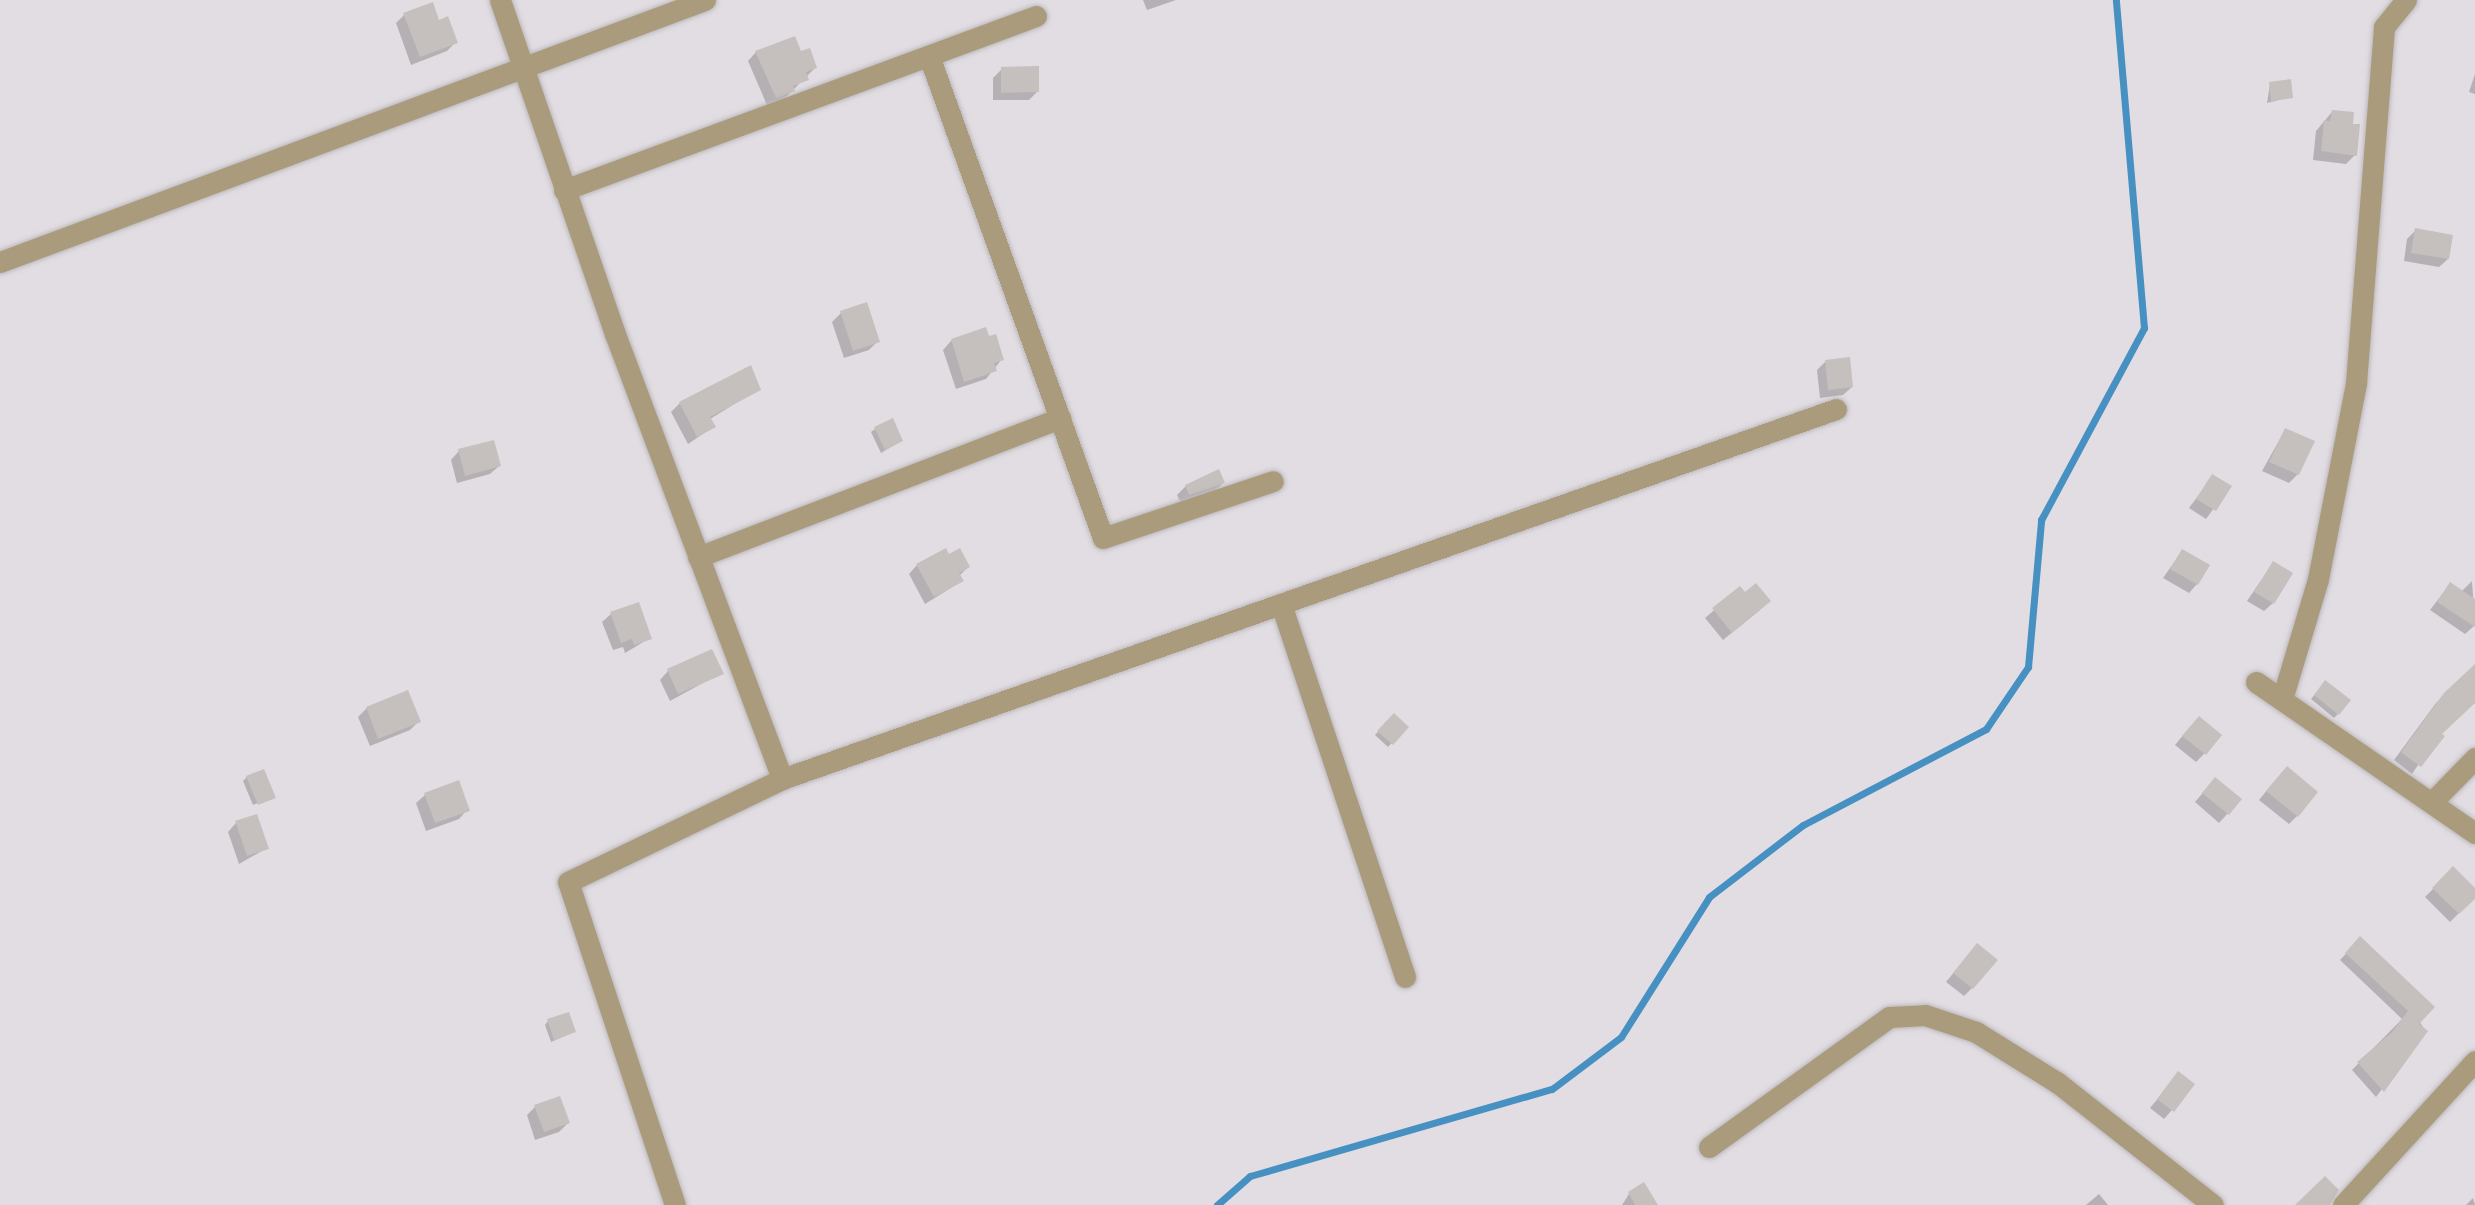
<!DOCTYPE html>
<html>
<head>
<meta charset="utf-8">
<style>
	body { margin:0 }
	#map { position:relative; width:2475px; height:1205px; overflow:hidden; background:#e1dde2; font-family:"Fira Sans Condensed",sans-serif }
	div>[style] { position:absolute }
	.shadow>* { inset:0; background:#0003 }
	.stream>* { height:7px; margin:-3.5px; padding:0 3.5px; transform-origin:3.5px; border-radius:3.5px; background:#4690c2 }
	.building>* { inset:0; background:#c5bfbd }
	.roads { filter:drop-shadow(0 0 2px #bcb9bd) drop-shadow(0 0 2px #bcb9bd) }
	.street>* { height:21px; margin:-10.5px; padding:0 10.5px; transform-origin:10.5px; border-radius:10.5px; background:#a99b7b }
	span { translate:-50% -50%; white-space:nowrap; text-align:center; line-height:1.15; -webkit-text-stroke:7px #e1dde2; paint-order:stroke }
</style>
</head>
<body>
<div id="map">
	<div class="shadow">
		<div style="clip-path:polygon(1143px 0,1176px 0,1147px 10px)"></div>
		<div style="clip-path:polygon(404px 15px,438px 22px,456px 42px,447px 51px,411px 65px,396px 23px)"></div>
		<div style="clip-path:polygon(756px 52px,800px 54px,815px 68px,784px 99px,767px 105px,748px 61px)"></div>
		<div style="clip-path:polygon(1002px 69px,1038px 91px,1029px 100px,993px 100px,993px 78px)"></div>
		<div style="clip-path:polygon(2475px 74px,2475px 94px,2469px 92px)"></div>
		<div style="clip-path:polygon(2270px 84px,2291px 97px,2267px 103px)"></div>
		<div style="clip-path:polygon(2332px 112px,2355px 155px,2346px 164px,2313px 160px,2316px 131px)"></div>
		<div style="clip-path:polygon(2416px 230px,2448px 259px,2439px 267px,2404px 261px,2407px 239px)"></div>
		<div style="clip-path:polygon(841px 313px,878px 341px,869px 350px,844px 358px,832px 322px)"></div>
		<div style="clip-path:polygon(985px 330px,1002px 359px,986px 379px,956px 389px,943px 350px,951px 341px)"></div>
		<div style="clip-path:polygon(1825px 362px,1852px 387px,1843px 395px,1820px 398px,1817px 370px)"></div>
		<div style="clip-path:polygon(759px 389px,710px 419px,713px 427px,688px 444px,671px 412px,680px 403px)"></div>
		<div style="clip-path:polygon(875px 429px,901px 441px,881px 453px,871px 432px)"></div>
		<div style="clip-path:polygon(2285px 430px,2298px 474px,2289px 483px,2262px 471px)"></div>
		<div style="clip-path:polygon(459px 451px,499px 466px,490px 474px,457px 483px,451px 460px)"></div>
		<div style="clip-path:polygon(2213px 476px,2229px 487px,2206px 519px,2189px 508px)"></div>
		<div style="clip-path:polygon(1223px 483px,1215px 491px,1181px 503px,1177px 495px,1186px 486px)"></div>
		<div style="clip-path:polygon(2182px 551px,2197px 584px,2189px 593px,2163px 578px)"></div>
		<div style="clip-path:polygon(949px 556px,968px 567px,959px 576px,962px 581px,925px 604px,909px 574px,917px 565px)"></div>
		<div style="clip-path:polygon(2273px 563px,2273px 603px,2264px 611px,2247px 601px)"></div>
		<div style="clip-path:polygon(2472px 581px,2475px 625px,2465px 634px,2430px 610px,2450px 584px,2461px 592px)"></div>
		<div style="clip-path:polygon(1740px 588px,1760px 610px,1723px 640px,1705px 618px)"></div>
		<div style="clip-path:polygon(611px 614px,650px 638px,625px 653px,623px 647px,613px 650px,602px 622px)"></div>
		<div style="clip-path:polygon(2475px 666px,2475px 701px,2439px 734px,2412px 774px,2394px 760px,2436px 703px)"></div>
		<div style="clip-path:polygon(668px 671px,721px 673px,670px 701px,660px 680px)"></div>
		<div style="clip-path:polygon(2322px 686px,2338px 714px,2334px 718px,2311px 699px)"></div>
		<div style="clip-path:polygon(367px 708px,419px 721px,410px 730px,370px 746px,358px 717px)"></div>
		<div style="clip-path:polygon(1394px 715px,1407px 727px,1388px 747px,1375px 735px)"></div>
		<div style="clip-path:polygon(2190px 727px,2205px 753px,2196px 762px,2175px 745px)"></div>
		<div style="clip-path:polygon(247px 777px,272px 797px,253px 805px,243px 781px)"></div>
		<div style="clip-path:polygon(2278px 777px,2297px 816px,2289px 824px,2259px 800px)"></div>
		<div style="clip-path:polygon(2207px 788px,2240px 800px,2219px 823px,2195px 802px)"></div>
		<div style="clip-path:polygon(425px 795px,467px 810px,459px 819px,426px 831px,416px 803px)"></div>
		<div style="clip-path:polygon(236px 823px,267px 848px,239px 864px,228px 832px)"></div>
		<div style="clip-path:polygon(2453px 869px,2475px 890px,2475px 897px,2450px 922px,2425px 897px)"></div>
		<div style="clip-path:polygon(2360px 939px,2426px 1031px,2376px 1097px,2352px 1070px,2402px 1019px,2340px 960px)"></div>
		<div style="clip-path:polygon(1969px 954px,1972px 988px,1964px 996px,1946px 982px)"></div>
		<div style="clip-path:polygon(548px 1021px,574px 1032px,551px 1042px,545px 1025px)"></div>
		<div style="clip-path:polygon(2179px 1073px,2172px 1110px,2164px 1119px,2150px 1108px)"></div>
		<div style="clip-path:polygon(535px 1107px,568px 1123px,559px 1132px,535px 1140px,527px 1115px)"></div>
		<div style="clip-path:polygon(1643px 1184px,1656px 1205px,1622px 1205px,1629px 1194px)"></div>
		<div style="clip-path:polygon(2099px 1194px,2108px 1205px,2086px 1205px)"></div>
		<div style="clip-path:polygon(2473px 1198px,2475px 1205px,2466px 1205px)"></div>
	</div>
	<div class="stream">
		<div style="left:1217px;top:1205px;width:44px;rotate:-41.3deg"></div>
		<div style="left:1250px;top:1176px;width:314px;rotate:-16.1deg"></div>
		<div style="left:1552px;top:1089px;width:86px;rotate:-37deg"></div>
		<div style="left:1621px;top:1037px;width:165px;rotate:-57.8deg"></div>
		<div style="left:1709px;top:897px;width:118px;rotate:-37.5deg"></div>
		<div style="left:1803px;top:825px;width:207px;rotate:-27.7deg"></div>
		<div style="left:1986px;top:729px;width:75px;rotate:-55.9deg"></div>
		<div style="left:2028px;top:667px;width:148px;rotate:-84.9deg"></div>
		<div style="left:2041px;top:520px;width:218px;rotate:-61.8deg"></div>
		<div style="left:2144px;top:328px;width:329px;rotate:-94.9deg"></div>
	</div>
	<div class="building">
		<div style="clip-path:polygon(433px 2px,439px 20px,448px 16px,458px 43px,420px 57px,403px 13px)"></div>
		<div style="clip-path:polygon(795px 36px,801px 51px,810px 48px,817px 68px,806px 72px,809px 80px,793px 86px,795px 91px,776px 98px,755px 51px)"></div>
		<div style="clip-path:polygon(1039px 66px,1039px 92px,1001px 93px,1001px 67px)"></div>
		<div style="clip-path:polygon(2291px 79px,2293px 98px,2271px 101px,2269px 82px)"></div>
		<div style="clip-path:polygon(2332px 110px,2354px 112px,2353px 124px,2360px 124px,2357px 156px,2321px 151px,2324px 120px,2330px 121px)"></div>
		<div style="clip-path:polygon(2415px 228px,2453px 235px,2449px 259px,2411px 253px)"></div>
		<div style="clip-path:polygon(867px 302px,880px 342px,853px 351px,840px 311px)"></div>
		<div style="clip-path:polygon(986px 327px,989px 336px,996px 334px,1004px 360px,994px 363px,997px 371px,964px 382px,951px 339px)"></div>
		<div style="clip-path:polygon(1850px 357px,1853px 387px,1828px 390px,1825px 360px)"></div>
		<div style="clip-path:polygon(751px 365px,761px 390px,710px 417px,716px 427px,697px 437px,679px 402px)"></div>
		<div style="clip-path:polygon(893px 418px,903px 441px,885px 450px,874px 427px)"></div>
		<div style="clip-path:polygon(2285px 428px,2315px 441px,2299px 475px,2269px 462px)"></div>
		<div style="clip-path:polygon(494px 440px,501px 466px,465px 476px,458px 449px)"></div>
		<div style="clip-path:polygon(1219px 469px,1225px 483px,1189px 495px,1185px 485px)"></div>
		<div style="clip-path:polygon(2212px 474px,2232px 486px,2216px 511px,2196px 499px)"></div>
		<div style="clip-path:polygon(946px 548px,949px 554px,960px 548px,970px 567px,959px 573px,964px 581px,934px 597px,916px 564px)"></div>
		<div style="clip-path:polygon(2182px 549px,2210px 565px,2198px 585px,2170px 569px)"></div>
		<div style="clip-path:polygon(2273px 561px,2293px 573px,2274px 604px,2254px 592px)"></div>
		<div style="clip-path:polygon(2450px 582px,2475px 599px,2475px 627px,2437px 602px)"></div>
		<div style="clip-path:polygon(1756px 583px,1771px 601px,1732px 633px,1712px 608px,1740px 586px,1745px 592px)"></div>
		<div style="clip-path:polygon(639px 602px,652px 639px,634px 645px,632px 639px,621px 643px,610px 612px)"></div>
		<div style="clip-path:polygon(712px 649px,724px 674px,678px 694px,667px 669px)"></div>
		<div style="clip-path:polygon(2475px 664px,2475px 703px,2442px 734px,2445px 736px,2421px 767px,2401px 752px,2444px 693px)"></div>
		<div style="clip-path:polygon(2325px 680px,2351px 700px,2339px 715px,2314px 695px)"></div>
		<div style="clip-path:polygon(408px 690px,421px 722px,378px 739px,366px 707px)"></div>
		<div style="clip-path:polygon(1394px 713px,1409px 727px,1393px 745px,1377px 731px)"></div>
		<div style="clip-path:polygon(2199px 716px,2222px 735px,2206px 755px,2182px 736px)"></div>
		<div style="clip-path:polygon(2287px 766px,2318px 792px,2298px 817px,2266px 791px)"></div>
		<div style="clip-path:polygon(264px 769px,276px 798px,258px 805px,246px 776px)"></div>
		<div style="clip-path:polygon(2215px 777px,2242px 799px,2229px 815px,2202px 793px)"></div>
		<div style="clip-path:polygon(459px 780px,470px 811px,435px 823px,424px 793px)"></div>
		<div style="clip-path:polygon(257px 814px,269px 849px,247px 856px,235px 821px)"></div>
		<div style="clip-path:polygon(2453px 866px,2475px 888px,2475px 899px,2459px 914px,2432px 888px)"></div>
		<div style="clip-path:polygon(2360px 936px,2435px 1007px,2419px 1024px,2428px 1031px,2384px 1092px,2357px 1062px,2392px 1032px,2408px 1011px,2345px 953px)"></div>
		<div style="clip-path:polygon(1977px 943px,1998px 960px,1973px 989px,1953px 973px)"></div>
		<div style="clip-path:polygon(569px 1012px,576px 1032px,554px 1040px,547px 1019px)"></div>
		<div style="clip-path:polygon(2178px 1071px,2195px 1084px,2174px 1112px,2157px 1099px)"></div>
		<div style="clip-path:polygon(560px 1096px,570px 1123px,544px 1132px,534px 1105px)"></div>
		<div style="clip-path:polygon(2325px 1176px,2339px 1190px,2330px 1205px,2295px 1205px)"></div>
		<div style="clip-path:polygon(1644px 1182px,1658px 1205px,1635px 1205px,1628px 1192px)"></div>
	</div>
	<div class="roads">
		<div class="street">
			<div style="left:500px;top:0;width:353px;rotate:71deg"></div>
			<div style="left:615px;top:334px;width:475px;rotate:69.4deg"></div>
			<div style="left:929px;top:56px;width:512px;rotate:70.15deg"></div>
			<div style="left:1103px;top:538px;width:179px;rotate:-18.5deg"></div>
			<div style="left:564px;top:190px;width:503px;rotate:-20.24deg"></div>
			<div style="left:0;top:262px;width:752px;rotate:-20.39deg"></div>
			<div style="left:698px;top:557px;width:388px;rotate:-21deg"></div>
			<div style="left:1281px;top:604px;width:393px;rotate:71.6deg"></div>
			<div style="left:2256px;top:682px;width:266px;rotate:34.6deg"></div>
			<div style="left:2283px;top:696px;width:122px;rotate:-73.3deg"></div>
			<div style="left:2318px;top:579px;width:200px;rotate:-79deg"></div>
			<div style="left:2356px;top:383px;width:357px;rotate:-85.5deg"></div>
			<div style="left:2384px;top:27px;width:35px;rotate:-51deg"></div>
			<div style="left:2433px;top:801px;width:60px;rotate:-45.7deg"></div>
			<div style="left:1709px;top:1147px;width:222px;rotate:-35.8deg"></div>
			<div style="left:1889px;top:1017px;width:36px;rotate:-3deg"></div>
			<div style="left:1925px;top:1015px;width:54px;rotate:18.4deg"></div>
			<div style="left:1976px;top:1032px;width:97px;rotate:31.9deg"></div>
			<div style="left:2058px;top:1083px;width:197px;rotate:38.2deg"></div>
			<div style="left:675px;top:1205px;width:340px;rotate:-108.3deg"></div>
			<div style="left:568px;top:882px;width:237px;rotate:-25.7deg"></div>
			<div style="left:782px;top:779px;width:1117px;rotate:-19.34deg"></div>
			<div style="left:2343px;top:1205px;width:195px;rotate:-47.5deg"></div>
		</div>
	</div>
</div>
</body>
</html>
